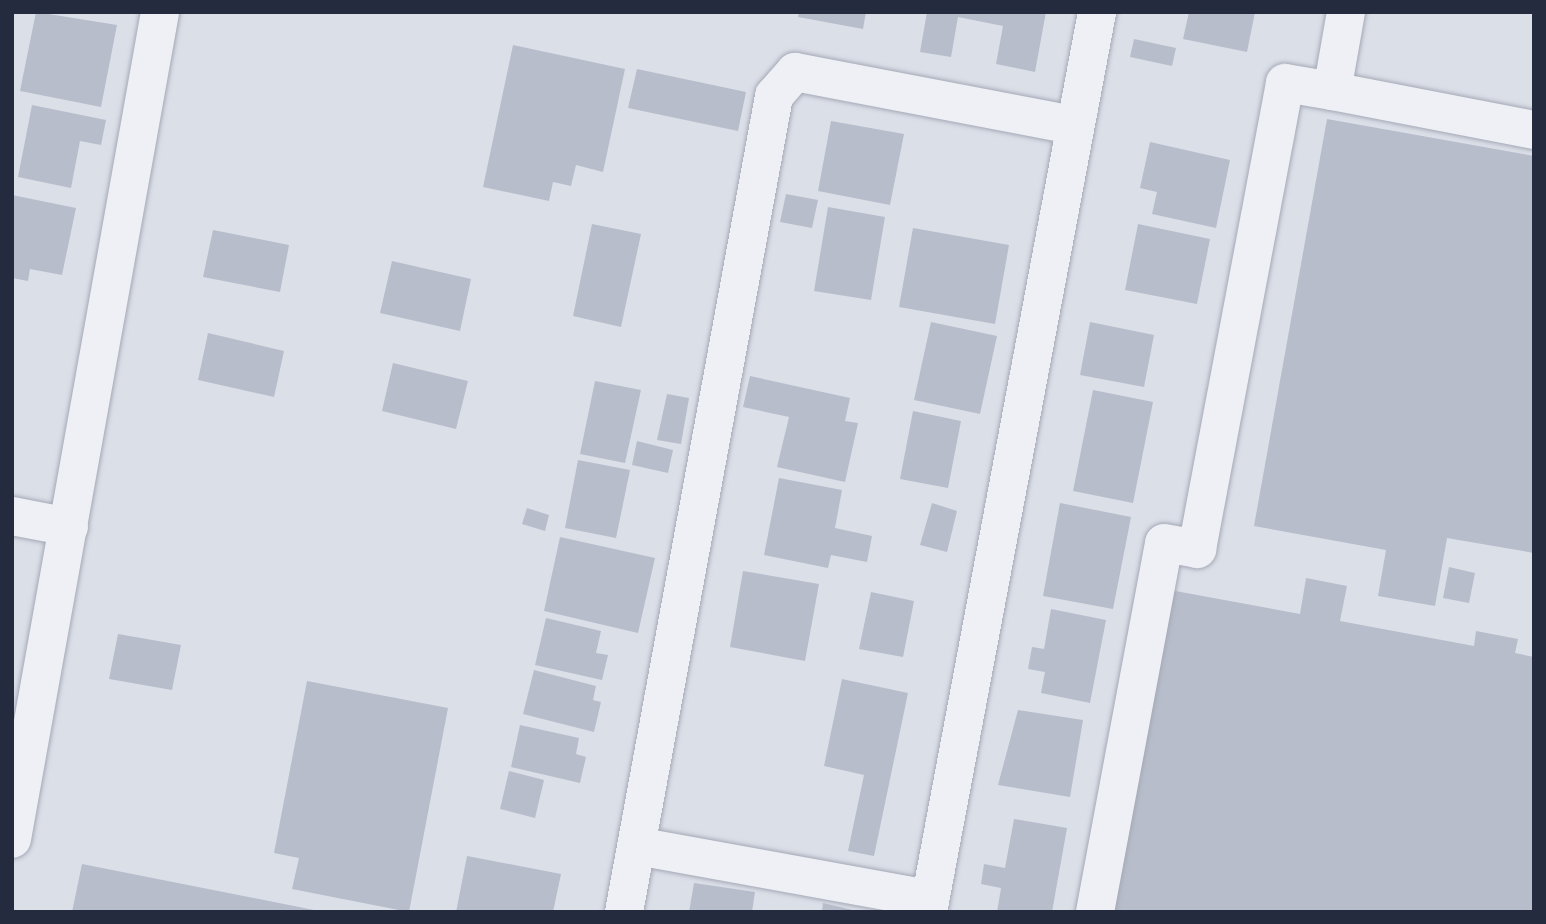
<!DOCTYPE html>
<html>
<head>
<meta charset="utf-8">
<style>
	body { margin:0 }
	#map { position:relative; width:1546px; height:924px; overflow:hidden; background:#dbdfe8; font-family:Lato,sans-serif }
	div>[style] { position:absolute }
	.building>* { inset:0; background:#b8bdcb }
	.roads { filter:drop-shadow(0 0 2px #a4a9b5) drop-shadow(0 0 2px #a4a9b5) }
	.minor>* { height:38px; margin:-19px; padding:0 19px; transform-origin:19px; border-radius:19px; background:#eef0f6 }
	span { translate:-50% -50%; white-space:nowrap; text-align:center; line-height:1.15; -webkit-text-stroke:5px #ebeef5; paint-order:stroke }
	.frame { position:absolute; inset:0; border:14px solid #242b3f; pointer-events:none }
</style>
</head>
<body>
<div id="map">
	<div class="building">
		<div style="clip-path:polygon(36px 12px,117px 25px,101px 107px,20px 91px)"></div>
		<div style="clip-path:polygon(799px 12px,866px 12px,863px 29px,798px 17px)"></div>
		<div style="clip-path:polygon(927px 12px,1046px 12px,1035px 72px,996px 64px,1003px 26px,958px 17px,951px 57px,920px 52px)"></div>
		<div style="clip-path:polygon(1189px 12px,1255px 12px,1247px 52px,1183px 39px)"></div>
		<div style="clip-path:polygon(1134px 39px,1176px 48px,1172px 66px,1130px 57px)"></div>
		<div style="clip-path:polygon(513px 45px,625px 69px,603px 172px,576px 165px,571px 186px,553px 182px,549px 201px,483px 187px)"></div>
		<div style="clip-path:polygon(637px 69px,746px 92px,738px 131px,628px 108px)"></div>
		<div style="clip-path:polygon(32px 105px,106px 120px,101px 145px,80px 141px,71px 188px,18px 177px)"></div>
		<div style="clip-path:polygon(1327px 119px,1534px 156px,1534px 553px,1447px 538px,1435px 606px,1378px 596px,1386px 550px,1254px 526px)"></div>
		<div style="clip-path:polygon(831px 121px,904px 134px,890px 205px,818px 191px)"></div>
		<div style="clip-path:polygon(1150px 142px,1230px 160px,1216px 228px,1152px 214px,1157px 192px,1140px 188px)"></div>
		<div style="clip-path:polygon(786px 194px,818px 200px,812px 228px,780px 222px)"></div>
		<div style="clip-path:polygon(12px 195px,76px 208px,62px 275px,30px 269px,28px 281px,12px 278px)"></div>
		<div style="clip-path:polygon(828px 207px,885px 217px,871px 300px,814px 291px)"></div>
		<div style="clip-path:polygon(592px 224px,641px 234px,621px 327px,573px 316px)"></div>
		<div style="clip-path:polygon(1138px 224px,1210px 239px,1197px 304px,1125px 290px)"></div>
		<div style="clip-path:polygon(913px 228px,1009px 245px,995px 324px,899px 307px)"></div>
		<div style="clip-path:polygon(213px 230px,289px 245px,280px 292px,203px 277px)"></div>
		<div style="clip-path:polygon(392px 261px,471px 279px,460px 331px,380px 313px)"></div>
		<div style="clip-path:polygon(931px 322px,997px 336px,980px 414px,914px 400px)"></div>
		<div style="clip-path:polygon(1090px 322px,1154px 335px,1144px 387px,1080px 375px)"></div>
		<div style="clip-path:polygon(208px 333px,284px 351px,274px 397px,198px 380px)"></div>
		<div style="clip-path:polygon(393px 363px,468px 381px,456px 429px,382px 411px)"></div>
		<div style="clip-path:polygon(750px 376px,850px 398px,845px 421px,858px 423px,845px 482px,777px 467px,789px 417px,743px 407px)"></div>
		<div style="clip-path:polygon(595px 381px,641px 390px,625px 463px,580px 454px)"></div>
		<div style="clip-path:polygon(1093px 390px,1153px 402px,1133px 503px,1073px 491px)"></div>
		<div style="clip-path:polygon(667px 394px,689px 398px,681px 444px,657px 440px)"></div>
		<div style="clip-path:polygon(913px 411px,961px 421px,948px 488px,900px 479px)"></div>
		<div style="clip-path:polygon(637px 441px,673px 450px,668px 473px,632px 465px)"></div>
		<div style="clip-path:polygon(578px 460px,630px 470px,616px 538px,565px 528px)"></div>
		<div style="clip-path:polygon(779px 478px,842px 490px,835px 528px,872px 536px,867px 562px,831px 555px,828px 568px,764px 555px)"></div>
		<div style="clip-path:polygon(932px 503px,957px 511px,947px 552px,920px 545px)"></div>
		<div style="clip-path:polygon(1060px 503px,1131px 517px,1113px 609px,1043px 596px)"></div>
		<div style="clip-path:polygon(527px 508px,549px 515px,545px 531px,522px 524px)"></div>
		<div style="clip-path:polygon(560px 537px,655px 558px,638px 633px,544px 611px)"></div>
		<div style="clip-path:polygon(1449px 567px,1475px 573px,1469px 603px,1443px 598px)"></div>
		<div style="clip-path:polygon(743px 571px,819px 584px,805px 661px,730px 647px)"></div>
		<div style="clip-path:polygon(1306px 578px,1347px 586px,1340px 621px,1474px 646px,1476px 631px,1518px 639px,1515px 653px,1534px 657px,1534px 912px,1110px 912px,1170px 590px,1300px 614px)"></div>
		<div style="clip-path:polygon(871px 592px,914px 601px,903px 657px,859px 649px)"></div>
		<div style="clip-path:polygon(1051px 609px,1106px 620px,1090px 703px,1041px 693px,1045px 672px,1028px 669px,1032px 647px,1044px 649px)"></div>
		<div style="clip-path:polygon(546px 618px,601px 631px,596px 653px,608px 655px,602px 680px,535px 665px)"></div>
		<div style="clip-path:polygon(118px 634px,181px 645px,172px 690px,109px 679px)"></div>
		<div style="clip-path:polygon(534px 670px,596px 686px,593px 700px,601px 702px,594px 732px,523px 714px)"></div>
		<div style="clip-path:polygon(842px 679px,908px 693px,874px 856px,848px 851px,864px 775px,824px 766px)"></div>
		<div style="clip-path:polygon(307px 681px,448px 708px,409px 912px,292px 889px,299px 858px,274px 853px)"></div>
		<div style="clip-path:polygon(1018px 710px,1083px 720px,1070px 797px,998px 785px)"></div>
		<div style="clip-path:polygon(520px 725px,579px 738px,576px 754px,586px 757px,580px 783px,511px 767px)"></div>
		<div style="clip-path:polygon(509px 771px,544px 780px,535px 818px,500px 809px)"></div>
		<div style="clip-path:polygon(1014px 819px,1067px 828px,1052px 912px,997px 912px,1001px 888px,981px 884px,984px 864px,1005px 868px)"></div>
		<div style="clip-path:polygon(467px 856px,561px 874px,553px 912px,456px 912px)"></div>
		<div style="clip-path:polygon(82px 864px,314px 910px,314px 912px,72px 912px)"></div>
		<div style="clip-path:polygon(694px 883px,755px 892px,752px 912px,689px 912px)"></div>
		<div style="clip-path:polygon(823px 903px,857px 911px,857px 912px,822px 912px)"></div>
	</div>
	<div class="roads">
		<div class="minor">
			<div style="left:1346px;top:12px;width:80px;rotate:100deg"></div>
			<div style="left:1332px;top:91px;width:206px;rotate:10.9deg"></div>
			<div style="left:12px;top:516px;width:58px;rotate:10.9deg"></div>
			<div style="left:12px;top:839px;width:840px;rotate:-79.85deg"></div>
			<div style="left:637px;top:846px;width:298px;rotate:10.3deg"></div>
			<div style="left:624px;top:912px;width:830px;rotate:-79.58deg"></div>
			<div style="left:774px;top:96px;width:32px;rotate:-49deg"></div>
			<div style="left:795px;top:72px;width:284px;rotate:10.8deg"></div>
			<div style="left:928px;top:912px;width:916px;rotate:-79.36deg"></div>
			<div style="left:1095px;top:912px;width:375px;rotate:-79.4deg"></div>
			<div style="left:1164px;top:543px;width:34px;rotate:10deg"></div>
			<div style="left:1197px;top:549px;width:474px;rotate:-79.3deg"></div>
			<div style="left:1285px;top:83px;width:48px;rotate:9.7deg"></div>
		</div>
	</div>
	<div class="frame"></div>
</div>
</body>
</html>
